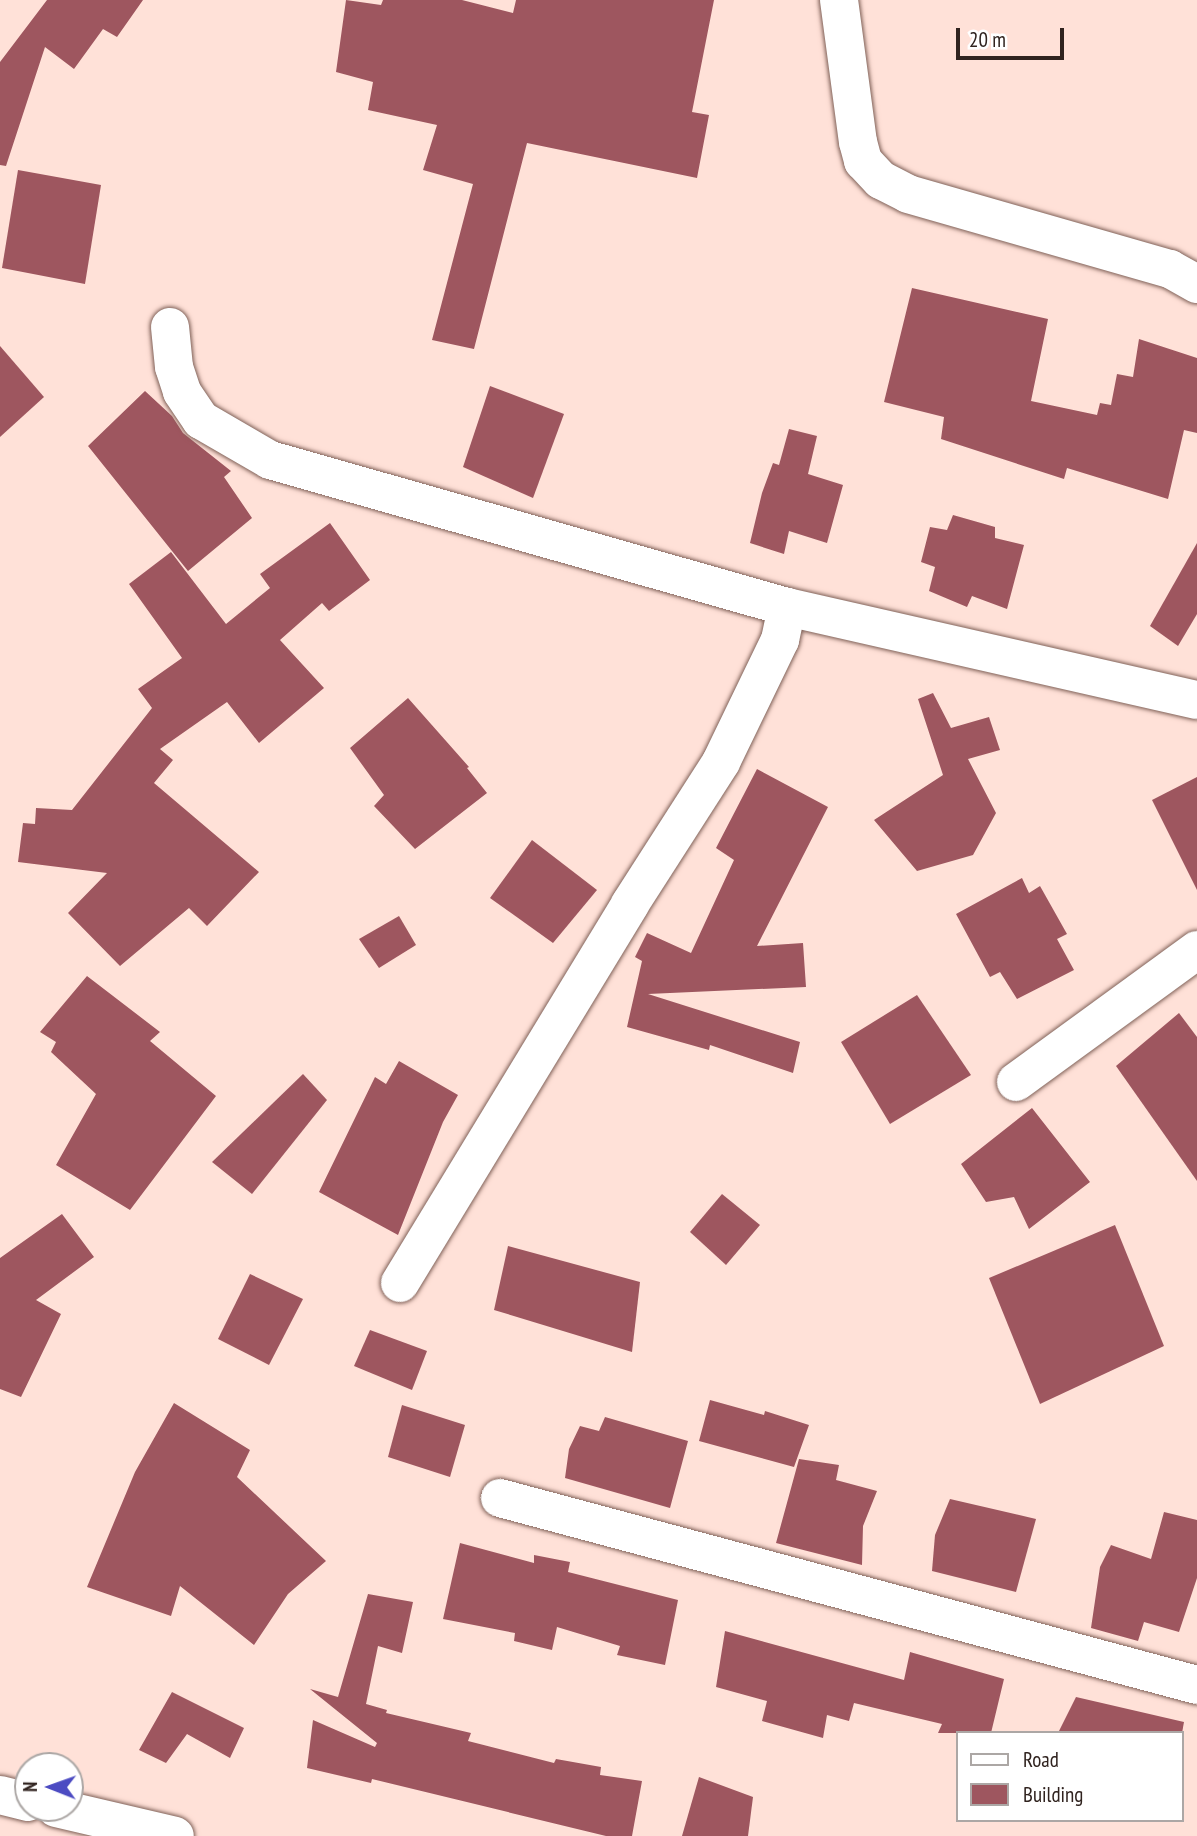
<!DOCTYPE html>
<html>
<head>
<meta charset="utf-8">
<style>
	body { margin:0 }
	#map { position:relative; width:1197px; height:1836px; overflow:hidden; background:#ffe1d8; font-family:"PT Sans Narrow",sans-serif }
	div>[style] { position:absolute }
	.building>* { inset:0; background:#9e565f }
	.roads { filter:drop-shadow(0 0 2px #806158) drop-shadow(0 0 2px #806158) }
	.street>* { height:38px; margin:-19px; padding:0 19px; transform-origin:19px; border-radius:19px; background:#fff }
	.secondary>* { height:38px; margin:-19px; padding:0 19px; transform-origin:19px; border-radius:19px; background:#fff }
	span { translate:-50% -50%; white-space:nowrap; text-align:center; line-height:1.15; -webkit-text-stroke:7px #fff; paint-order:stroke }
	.legend { position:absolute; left:956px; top:1731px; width:228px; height:91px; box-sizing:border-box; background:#fff; border:2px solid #aca7a5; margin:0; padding:9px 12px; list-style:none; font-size:21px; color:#30231f }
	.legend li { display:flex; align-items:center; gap:14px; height:35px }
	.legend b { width:35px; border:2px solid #aca7a5 }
	.north { position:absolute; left:14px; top:1752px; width:70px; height:70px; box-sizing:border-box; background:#fff; border:2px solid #aca7a5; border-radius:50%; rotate:271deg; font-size:19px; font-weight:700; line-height:28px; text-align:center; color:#30231f }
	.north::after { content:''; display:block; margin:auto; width:24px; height:32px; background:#4c4bc2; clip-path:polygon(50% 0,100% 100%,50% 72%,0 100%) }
	.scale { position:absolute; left:956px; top:28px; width:108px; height:32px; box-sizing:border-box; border:4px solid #30231f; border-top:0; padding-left:9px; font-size:21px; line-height:24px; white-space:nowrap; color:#30231f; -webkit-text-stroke:5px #fff; paint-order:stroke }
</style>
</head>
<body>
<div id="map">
	<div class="building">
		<div style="clip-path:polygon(47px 0,143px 0,117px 37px,103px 29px,74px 69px,45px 47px,6px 166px,0 165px,0 62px)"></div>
		<div style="clip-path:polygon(346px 0,381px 5px,383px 0,462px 0,513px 13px,516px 0,714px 0,692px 112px,709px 115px,697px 178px,527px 143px,474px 349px,432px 340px,473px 184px,423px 170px,437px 125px,368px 110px,373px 82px,336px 72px)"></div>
		<div style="clip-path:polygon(18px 170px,101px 185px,85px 284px,2px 268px)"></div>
		<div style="clip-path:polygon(912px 288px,1048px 319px,1031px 401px,1097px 415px,1100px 403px,1111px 405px,1117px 374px,1133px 377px,1139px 339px,1197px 358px,1197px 433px,1184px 430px,1168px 499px,1067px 468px,1064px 479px,941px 439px,944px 417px,884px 402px)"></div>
		<div style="clip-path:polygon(0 346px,44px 397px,0 437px)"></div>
		<div style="clip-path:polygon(490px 386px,564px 414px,533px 498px,463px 467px)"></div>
		<div style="clip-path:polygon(145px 391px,172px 416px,183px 433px,231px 471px,224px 477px,252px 518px,188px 571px,88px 446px)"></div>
		<div style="clip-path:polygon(789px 429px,817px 436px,808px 474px,843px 485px,827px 543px,789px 531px,784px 554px,750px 543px,762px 493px,773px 463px,779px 465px)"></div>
		<div style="clip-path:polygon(953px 515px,995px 527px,995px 538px,1024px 545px,1007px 609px,972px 596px,967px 607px,929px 591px,935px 567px,921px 562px,930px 527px,947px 530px)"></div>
		<div style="clip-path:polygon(330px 523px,370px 580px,329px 611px,322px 603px,280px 640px,324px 688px,259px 743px,227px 702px,160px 749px,173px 760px,154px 783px,259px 872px,207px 926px,189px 908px,120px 966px,68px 913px,107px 873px,18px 862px,23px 823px,35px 824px,36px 808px,72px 810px,152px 708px,138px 689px,182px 658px,129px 584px,171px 552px,226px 624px,270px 588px,260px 574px)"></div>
		<div style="clip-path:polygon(1197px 543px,1197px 614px,1178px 646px,1150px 626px)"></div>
		<div style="clip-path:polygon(933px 693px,951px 728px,989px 717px,1000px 750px,968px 759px,996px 813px,973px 855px,917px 871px,874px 820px,943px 775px,918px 699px)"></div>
		<div style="clip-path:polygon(408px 698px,469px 767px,467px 768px,487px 793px,415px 849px,374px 806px,384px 795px,350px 748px)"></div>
		<div style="clip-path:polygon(757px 769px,828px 807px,757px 946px,803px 943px,806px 987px,648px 994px,800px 1042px,793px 1073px,710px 1045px,709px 1050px,627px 1027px,642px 961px,635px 957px,647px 933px,691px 953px,734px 860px,716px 848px)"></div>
		<div style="clip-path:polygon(1197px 777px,1197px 890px,1152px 800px)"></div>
		<div style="clip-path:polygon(532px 840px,597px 890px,553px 943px,490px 898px)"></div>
		<div style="clip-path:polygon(1022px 878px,1029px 893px,1040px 886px,1067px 934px,1057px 939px,1074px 970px,1017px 999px,1000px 972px,990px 977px,956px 914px)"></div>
		<div style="clip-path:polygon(399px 916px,416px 945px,379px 968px,359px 939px)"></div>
		<div style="clip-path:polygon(87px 976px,160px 1032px,150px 1041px,216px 1096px,130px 1210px,56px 1165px,96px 1094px,51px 1052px,56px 1042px,40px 1032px)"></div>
		<div style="clip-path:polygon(917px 995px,971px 1075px,890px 1124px,841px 1042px)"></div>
		<div style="clip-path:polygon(1179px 1013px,1197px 1037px,1197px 1181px,1116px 1066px)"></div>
		<div style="clip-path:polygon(399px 1061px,458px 1095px,443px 1122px,398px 1235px,319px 1192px,375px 1077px,386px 1084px)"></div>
		<div style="clip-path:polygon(303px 1074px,327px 1100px,252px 1194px,212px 1162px)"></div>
		<div style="clip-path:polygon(1032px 1108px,1090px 1182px,1029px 1229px,1014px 1197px,986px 1202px,961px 1164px)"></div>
		<div style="clip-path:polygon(722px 1194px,760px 1225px,726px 1265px,690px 1232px)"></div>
		<div style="clip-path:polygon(62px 1214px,94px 1257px,36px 1300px,61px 1314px,21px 1397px,0 1389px,0 1258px)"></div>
		<div style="clip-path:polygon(1115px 1225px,1164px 1346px,1040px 1404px,989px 1278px)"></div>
		<div style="clip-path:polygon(508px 1246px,640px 1282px,632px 1352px,494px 1310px)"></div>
		<div style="clip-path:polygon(250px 1274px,303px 1299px,269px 1365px,218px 1339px)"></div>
		<div style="clip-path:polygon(370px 1330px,427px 1351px,412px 1390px,354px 1366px)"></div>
		<div style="clip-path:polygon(710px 1400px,764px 1415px,765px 1411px,809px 1425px,794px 1467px,699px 1441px)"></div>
		<div style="clip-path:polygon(174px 1403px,250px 1450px,237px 1477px,326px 1561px,288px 1594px,254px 1645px,180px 1586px,171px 1616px,87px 1587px,135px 1472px)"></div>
		<div style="clip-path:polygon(402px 1405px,465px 1425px,450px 1477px,388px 1457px)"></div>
		<div style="clip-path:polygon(605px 1417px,688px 1441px,670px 1508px,565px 1478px,569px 1449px,580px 1426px,599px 1431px)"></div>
		<div style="clip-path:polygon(799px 1459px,839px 1465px,836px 1480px,877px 1491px,863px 1526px,862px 1565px,776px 1543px)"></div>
		<div style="clip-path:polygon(950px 1499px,1036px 1519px,1016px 1592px,932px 1571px,935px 1535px)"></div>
		<div style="clip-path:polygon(1164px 1512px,1197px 1520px,1197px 1578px,1179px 1632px,1144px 1622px,1138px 1641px,1091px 1628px,1100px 1567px,1111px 1545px,1151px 1559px)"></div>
		<div style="clip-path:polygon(460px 1543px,534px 1563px,534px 1555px,570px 1562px,568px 1572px,678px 1600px,665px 1665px,617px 1655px,620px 1646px,557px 1627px,552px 1650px,514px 1641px,515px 1633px,443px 1619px)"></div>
		<div style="clip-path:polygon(368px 1594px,413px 1602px,402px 1653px,378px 1646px,366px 1704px,387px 1710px,386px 1713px,471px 1733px,468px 1741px,554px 1763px,556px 1759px,601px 1767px,600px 1775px,642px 1781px,632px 1836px,606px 1836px,372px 1779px,371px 1783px,307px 1768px,313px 1720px,375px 1747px,377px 1743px,310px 1689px,338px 1697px)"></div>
		<div style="clip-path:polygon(725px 1631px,904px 1680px,910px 1652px,1004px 1679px,991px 1733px,938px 1733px,942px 1724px,854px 1703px,849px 1721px,827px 1715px,823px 1738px,762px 1721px,767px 1701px,716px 1687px)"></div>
		<div style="clip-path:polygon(172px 1692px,244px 1728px,230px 1758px,187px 1734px,166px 1763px,139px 1750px)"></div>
		<div style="clip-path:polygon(1076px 1697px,1184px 1722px,1182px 1733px,1058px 1733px)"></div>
		<div style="clip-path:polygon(699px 1777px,753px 1797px,748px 1836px,682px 1836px)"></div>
	</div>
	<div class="roads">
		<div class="street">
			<div style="left:839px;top:0;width:143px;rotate:82.4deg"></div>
			<div style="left:858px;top:142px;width:20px;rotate:75deg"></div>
			<div style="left:863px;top:161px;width:26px;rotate:47deg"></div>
			<div style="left:881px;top:180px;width:30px;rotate:27deg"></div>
			<div style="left:908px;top:194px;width:273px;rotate:16deg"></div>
			<div style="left:1170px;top:269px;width:31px;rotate:29deg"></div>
			<div style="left:170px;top:327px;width:40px;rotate:84.3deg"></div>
			<div style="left:174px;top:367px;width:26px;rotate:72deg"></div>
			<div style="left:182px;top:392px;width:34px;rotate:56deg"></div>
			<div style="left:201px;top:420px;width:80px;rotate:30.1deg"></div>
			<div style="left:270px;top:460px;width:537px;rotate:15.87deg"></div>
			<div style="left:787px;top:607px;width:420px;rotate:12.8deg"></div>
			<div style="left:1016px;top:1082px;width:224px;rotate:-36.1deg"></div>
			<div style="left:400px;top:1283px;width:443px;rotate:-58.7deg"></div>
			<div style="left:630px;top:904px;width:169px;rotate:-57.3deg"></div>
			<div style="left:721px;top:762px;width:136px;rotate:-64.2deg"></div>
			<div style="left:780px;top:640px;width:34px;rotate:-78deg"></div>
			<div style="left:500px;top:1498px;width:722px;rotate:15.02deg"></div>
		</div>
		<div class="secondary">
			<div style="left:0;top:1795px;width:29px;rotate:14deg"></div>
			<div style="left:56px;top:1808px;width:122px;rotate:13.2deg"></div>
		</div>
	</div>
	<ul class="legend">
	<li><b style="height:9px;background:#fff"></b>Road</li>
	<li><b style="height:19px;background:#9e565f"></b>Building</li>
	</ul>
	<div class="north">N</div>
	<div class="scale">20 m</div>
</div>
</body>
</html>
